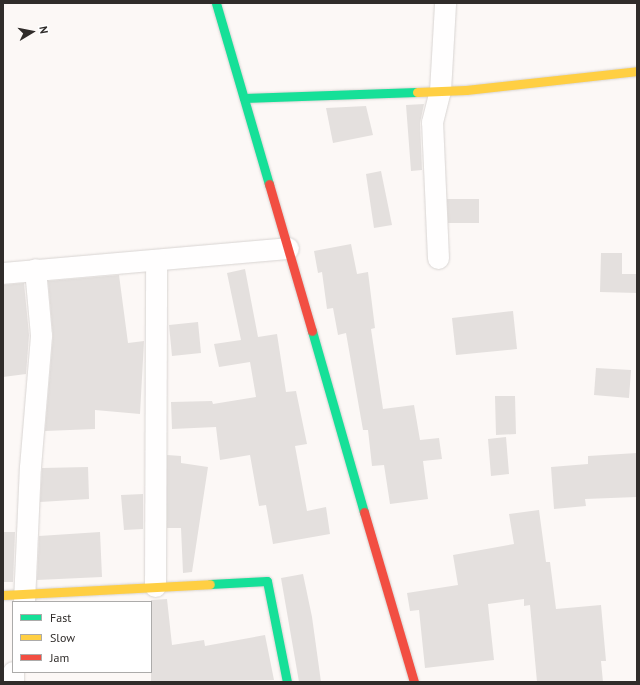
<!DOCTYPE html>
<html>
<head>
<meta charset="utf-8">
<style>
	body { margin:0 }
	#map { position:relative; width:640px; height:685px; overflow:hidden; background:#fcf8f6; font-family:"PT Sans",sans-serif }
	div>[style] { position:absolute }
	.building>* { inset:0; background:#e4e0de }
	.roads { filter:drop-shadow(0 0 1px #d8d4d2) drop-shadow(0 0 1px #d8d4d2) }
	.street>* { height:21px; margin:-10.5px; padding:0 10.5px; transform-origin:10.5px; border-radius:10.5px; background:#fffefe }
	.fast>* { height:9px; margin:-4.5px; padding:0 4.5px; transform-origin:4.5px; border-radius:4.5px; background:#16e098 }
	.slow>* { height:9px; margin:-4.5px; padding:0 4.5px; transform-origin:4.5px; border-radius:4.5px; background:#ffcf43 }
	.jam>* { height:9px; margin:-4.5px; padding:0 4.5px; transform-origin:4.5px; border-radius:4.5px; background:#f24e42 }
	span { translate:-50% -50%; white-space:nowrap; text-align:center; line-height:1.15; -webkit-text-stroke:3px #fff; paint-order:stroke }
	.frame { position:absolute; inset:0; border:4px solid #302c2a; pointer-events:none }
	.legend { position:absolute; left:12px; top:601px; width:140px; height:72px; box-sizing:border-box; background:#fff; border:1px solid #acabaa; margin:0; padding:5px 7px; list-style:none; font-size:12px; color:#302c2a }
	.legend li { display:flex; align-items:center; gap:8px; height:20px }
	.legend b { width:20px; border:1px solid #acabaa }
	.north { position:absolute; left:12px; top:12px; width:40px; height:40px; -webkit-text-stroke:3px #fff; paint-order:stroke; rotate:80deg; font-size:11px; font-weight:700; line-height:16px; text-align:center; color:#302c2a }
	.north::after { content:''; display:block; margin:auto; width:14px; height:18px; background:#302c2a; clip-path:polygon(50% 0,100% 100%,50% 72%,0 100%) }
</style>
</head>
<body>
<div id="map">
	<div class="building">
		<div style="clip-path:polygon(424px 104px,420px 123px,422px 170px,411px 171px,406px 105px)"></div>
		<div style="clip-path:polygon(366px 106px,373px 135px,333px 143px,326px 108px)"></div>
		<div style="clip-path:polygon(381px 171px,392px 225px,374px 228px,366px 174px)"></div>
		<div style="clip-path:polygon(447px 199px,479px 199px,479px 223px,448px 223px)"></div>
		<div style="clip-path:polygon(351px 244px,357px 274px,368px 272px,375px 328px,371px 329px,383px 409px,414px 405px,420px 440px,439px 438px,442px 459px,423px 461px,428px 499px,390px 504px,384px 465px,372px 466px,368px 430px,363px 430px,346px 333px,338px 335px,333px 308px,327px 309px,322px 272px,318px 273px,314px 251px)"></div>
		<div style="clip-path:polygon(601px 253px,622px 253px,622px 274px,637px 274px,637px 293px,600px 292px)"></div>
		<div style="clip-path:polygon(245px 269px,258px 337px,277px 334px,286px 392px,296px 391px,307px 444px,295px 446px,307px 511px,326px 507px,330px 534px,273px 544px,266px 505px,259px 506px,250px 455px,220px 460px,216px 427px,172px 429px,171px 402px,212px 401px,213px 404px,256px 397px,250px 362px,219px 367px,214px 344px,241px 340px,227px 273px)"></div>
		<div style="clip-path:polygon(119px 275px,128px 343px,144px 341px,140px 414px,95px 410px,95px 429px,45px 431px,53px 336px,48px 281px)"></div>
		<div style="clip-path:polygon(24px 283px,29px 335px,26px 374px,3px 377px,3px 285px)"></div>
		<div style="clip-path:polygon(513px 311px,517px 349px,456px 355px,452px 318px)"></div>
		<div style="clip-path:polygon(198px 322px,201px 353px,172px 356px,169px 325px)"></div>
		<div style="clip-path:polygon(596px 368px,631px 370px,629px 398px,594px 395px)"></div>
		<div style="clip-path:polygon(495px 396px,515px 396px,516px 434px,496px 435px)"></div>
		<div style="clip-path:polygon(506px 437px,509px 474px,491px 476px,488px 439px)"></div>
		<div style="clip-path:polygon(637px 453px,637px 497px,585px 499px,586px 506px,554px 509px,551px 467px,588px 464px,588px 456px)"></div>
		<div style="clip-path:polygon(167px 455px,181px 456px,181px 463px,208px 467px,192px 572px,183px 573px,181px 528px,167px 528px)"></div>
		<div style="clip-path:polygon(88px 467px,89px 499px,40px 502px,42px 468px)"></div>
		<div style="clip-path:polygon(143px 494px,143px 529px,124px 530px,121px 495px)"></div>
		<div style="clip-path:polygon(539px 510px,546px 562px,550px 562px,556px 609px,601px 605px,606px 661px,601px 661px,603px 682px,537px 682px,530px 605px,524px 606px,524px 599px,488px 604px,494px 660px,425px 668px,419px 610px,410px 611px,407px 593px,458px 585px,453px 555px,514px 544px,509px 514px)"></div>
		<div style="clip-path:polygon(3px 532px,15px 532px,13px 582px,3px 582px)"></div>
		<div style="clip-path:polygon(100px 532px,102px 577px,37px 580px,39px 536px)"></div>
		<div style="clip-path:polygon(303px 574px,312px 617px,321px 682px,299px 682px,281px 578px)"></div>
		<div style="clip-path:polygon(167px 599px,172px 645px,204px 640px,205px 646px,265px 635px,274px 680px,151px 682px,151px 600px)"></div>
	</div>
	<div class="roads">
		<div class="street">
			<div style="left:438px;top:258px;width:136px;rotate:-92.5deg"></div>
			<div style="left:432px;top:122px;width:32px;rotate:-76deg"></div>
			<div style="left:440px;top:91px;width:88px;rotate:-86.7deg"></div>
			<div style="left:3px;top:273px;width:286px;rotate:-5deg"></div>
			<div style="left:155px;top:586px;width:326px;rotate:-89.8deg"></div>
			<div style="left:24px;top:602px;width:135px;rotate:-87.5deg"></div>
			<div style="left:30px;top:467px;width:132px;rotate:-85.2deg"></div>
			<div style="left:41px;top:335px;width:66px;rotate:-95.2deg"></div>
			<div style="left:13px;top:682px;width:10px;rotate:-90deg"></div>
		</div>
		<div class="fast">
			<div style="left:216px;top:3px;width:189px;rotate:73.7deg"></div>
			<div style="left:244px;top:98px;width:173px;rotate:-2deg"></div>
			<div style="left:312px;top:331px;width:188px;rotate:74deg"></div>
			<div style="left:210px;top:584px;width:57px;rotate:-3deg"></div>
			<div style="left:267px;top:581px;width:103px;rotate:78.8deg"></div>
		</div>
		<div class="slow">
			<div style="left:417px;top:92px;width:49px;rotate:-2.3deg"></div>
			<div style="left:466px;top:90px;width:172px;rotate:-6.3deg"></div>
			<div style="left:3px;top:595px;width:207px;rotate:-3deg"></div>
		</div>
		<div class="jam">
			<div style="left:269px;top:184px;width:153px;rotate:73.7deg"></div>
			<div style="left:364px;top:512px;width:177px;rotate:73.6deg"></div>
		</div>
	</div>
	<div class="frame"></div>
	<ul class="legend">
	<li><b style="height:5px;background:#16e098"></b>Fast</li>
	<li><b style="height:5px;background:#ffcf43"></b>Slow</li>
	<li><b style="height:5px;background:#f24e42"></b>Jam</li>
	</ul>
	<div class="north">N</div>
</div>
</body>
</html>
